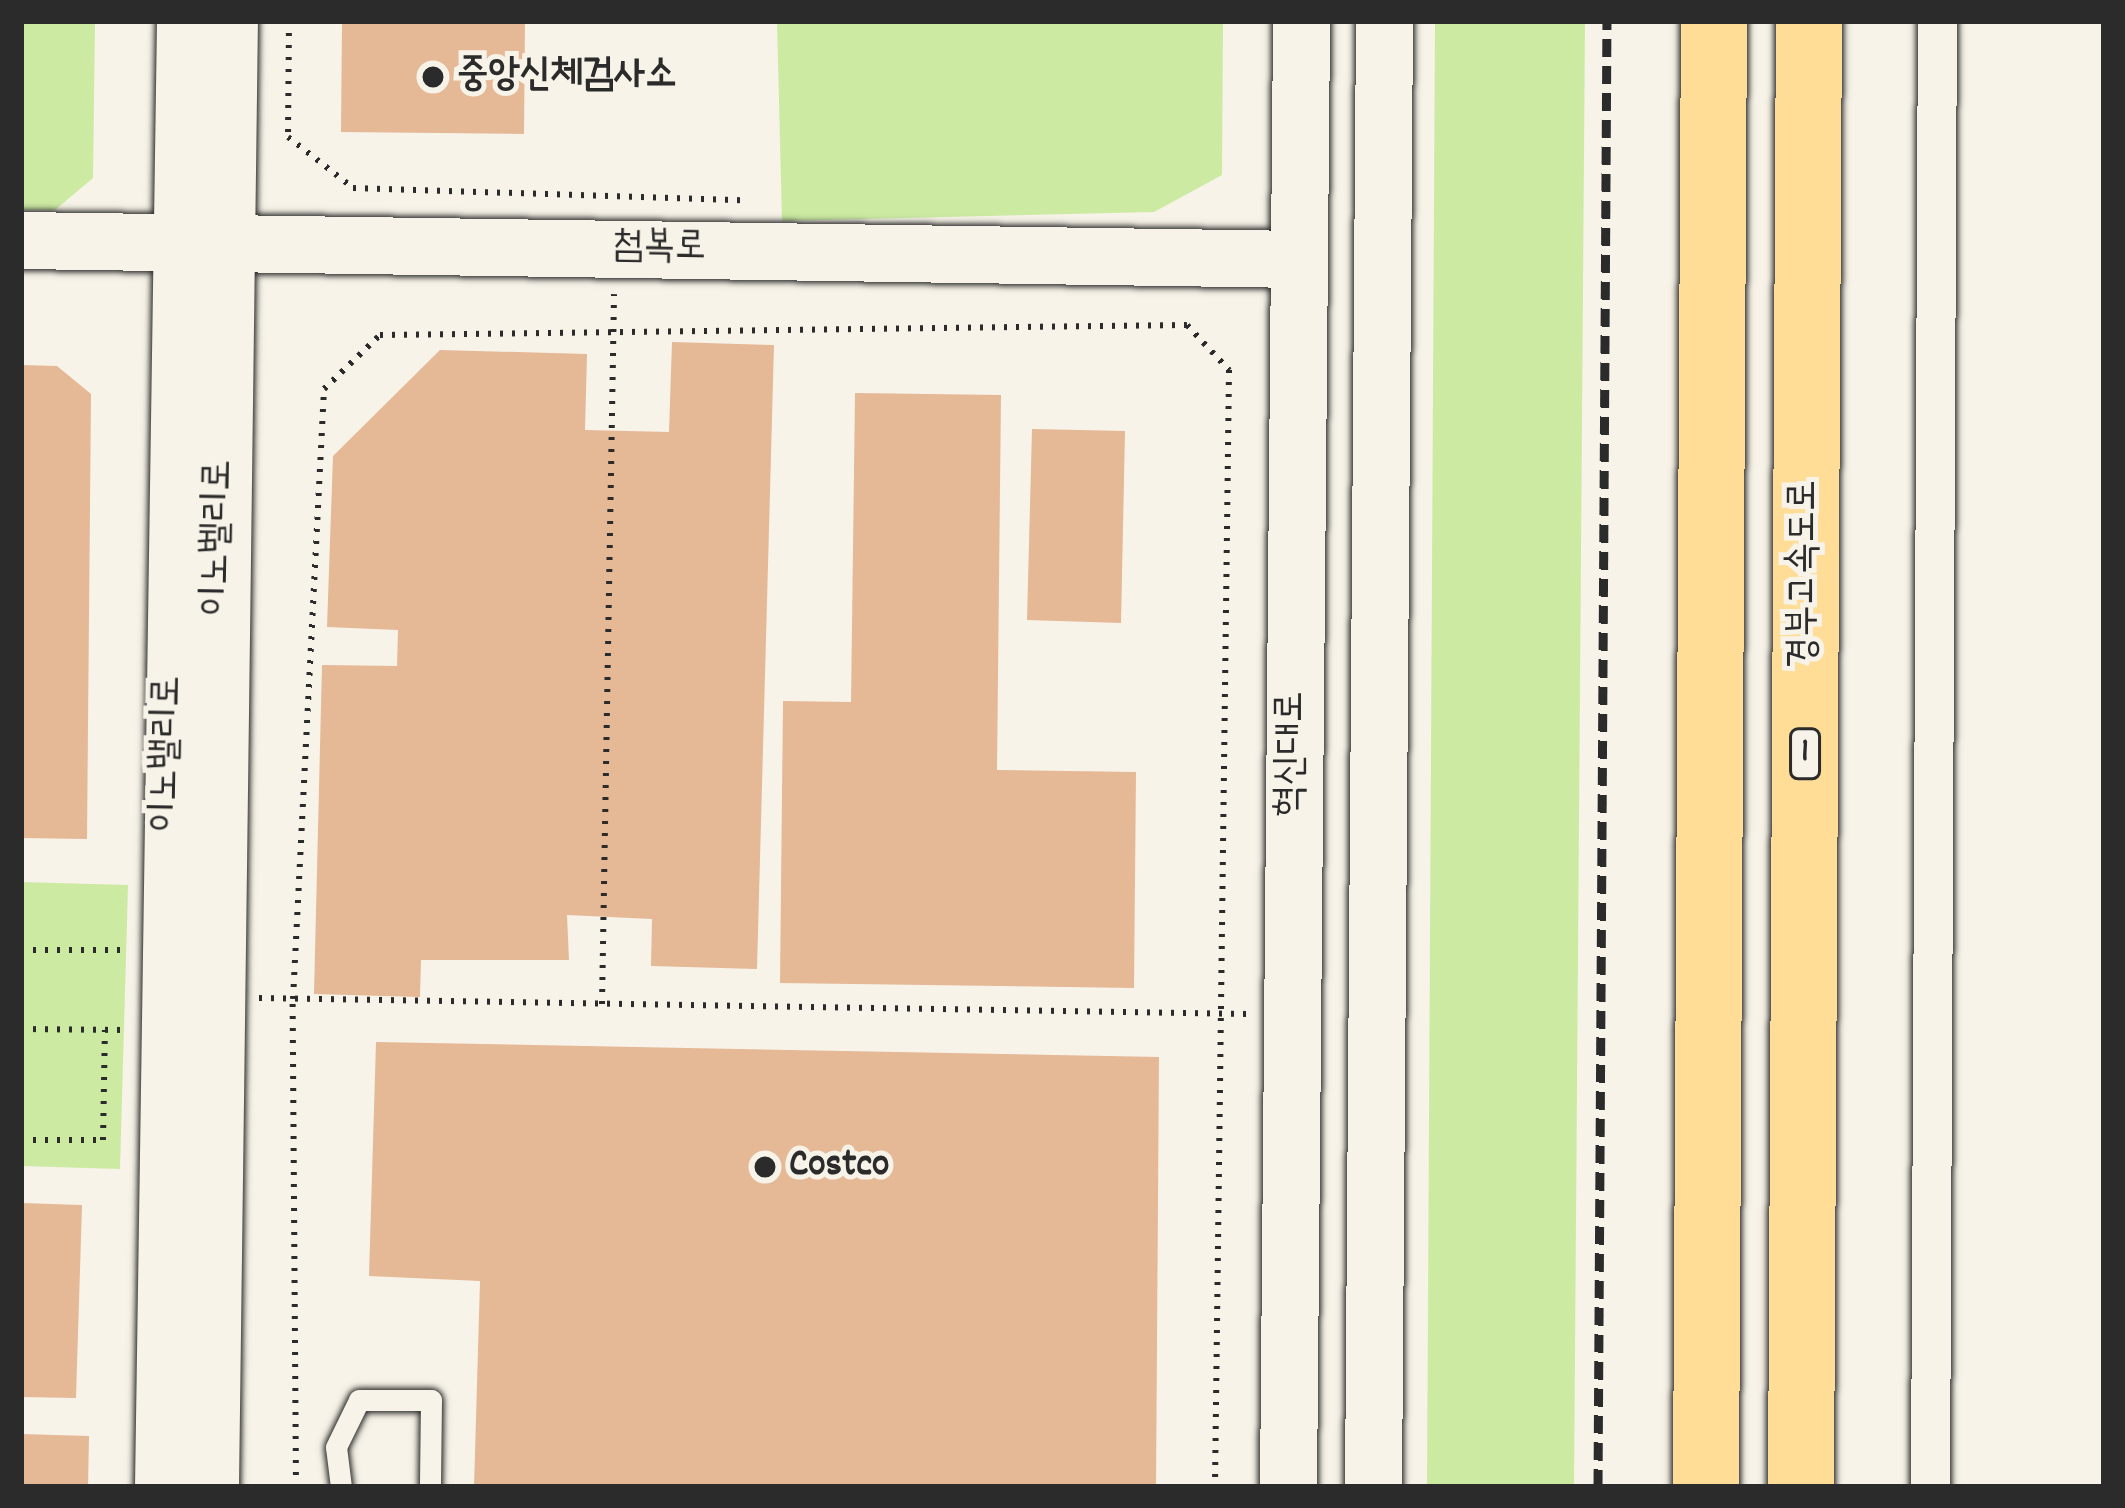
<!DOCTYPE html>
<html>
<head>
<meta charset="utf-8">
<style>
	body { margin:0 }
	#map { position:relative; width:2125px; height:1508px; overflow:hidden; background:#f7f3e8; font-family:Dekko,"Poor Story",sans-serif }
	div>[style] { position:absolute }
	.green>* { inset:0; background:#cceaa2 }
	.building>* { inset:0; background:#e5b896 }
	.path>* { height:6px; margin-top:-3px; transform-origin:0; background:repeating-linear-gradient(90deg,#2b2b2b 0 3px,transparent 0 12px) }
	.roads { filter:drop-shadow(0 0 3px #2b2b2b) drop-shadow(0 0 3px #2b2b2b) }
	.lane>* { height:21px; margin:-10.5px; padding:0 10.5px; transform-origin:10.5px; border-radius:10.5px; background:#f7f3e8 }
	.street>* { height:39px; margin:-19.5px; padding:0 19.5px; transform-origin:19.5px; border-radius:19.5px; background:#f7f3e8 }
	.secondary>* { height:57px; margin:-28.5px; padding:0 28.5px; transform-origin:28.5px; border-radius:28.5px; background:#f7f3e8 }
	.highway>* { height:66px; margin:-33px; padding:0 33px; transform-origin:33px; border-radius:33px; background:#ffdd96 }
	.rail>* { height:9px; margin-top:-4.5px; transform-origin:0; background:repeating-linear-gradient(90deg,#2b2b2b 0 18px,transparent 0 27px) }
	.dots>* { width:33px; height:33px; translate:-50% -50%; box-sizing:border-box; border:6px solid #f7f3e8; border-radius:50% }
	span { translate:-50% -50%; white-space:nowrap; text-align:center; line-height:1.15; -webkit-text-stroke:10px #f7f3e8; paint-order:stroke }
	.shield-label span { padding:3px 9px; background:#f7f3e8; border:3px solid; border-radius:9px; -webkit-text-stroke-width:0 }
	.shield-label { font-size:36px; color:#2b2b2b; font-weight:700 }
	.poi-label { font-size:39px; color:#2b2b2b; font-weight:700 }
	.left { translate:0 -50%; text-align:left }
	.street-label { font-size:39px; color:#2b2b2b }
	.frame { position:absolute; inset:0; border:24px solid #2b2b2b; pointer-events:none }
</style>
</head>
<body>
<div id="map">
	<div class="green">
		<div style="clip-path:polygon(21px 21px,95px 21px,93px 178px,55px 210px,21px 210px)"></div>
		<div style="clip-path:polygon(777px 21px,1223px 21px,1222px 175px,1154px 212px,782px 221px)"></div>
		<div style="clip-path:polygon(1435px 21px,1585px 21px,1574px 1487px,1427px 1487px)"></div>
		<div style="clip-path:polygon(21px 882px,128px 885px,120px 1169px,21px 1166px)"></div>
	</div>
	<div class="building">
		<div style="clip-path:polygon(342px 21px,525px 21px,524px 134px,341px 132px)"></div>
		<div style="clip-path:polygon(672px 342px,774px 345px,757px 969px,651px 966px,652px 919px,567px 915px,569px 960px,421px 960px,420px 997px,314px 994px,322px 665px,397px 666px,398px 630px,327px 627px,333px 456px,440px 350px,587px 354px,585px 430px,669px 432px)"></div>
		<div style="clip-path:polygon(21px 365px,57px 366px,91px 394px,87px 839px,21px 838px)"></div>
		<div style="clip-path:polygon(855px 393px,1001px 395px,997px 770px,1136px 772px,1134px 988px,780px 983px,783px 701px,851px 702px)"></div>
		<div style="clip-path:polygon(1032px 429px,1125px 431px,1121px 623px,1027px 620px)"></div>
		<div style="clip-path:polygon(376px 1042px,1159px 1057px,1156px 1487px,474px 1487px,480px 1281px,369px 1276px)"></div>
		<div style="clip-path:polygon(21px 1203px,82px 1205px,76px 1398px,21px 1397px)"></div>
		<div style="clip-path:polygon(21px 1434px,89px 1436px,88px 1487px,21px 1487px)"></div>
	</div>
	<div class="path">
		<div style="left:289px;top:21px;width:116px;rotate:90.5deg"></div>
		<div style="left:288px;top:137px;width:83px;rotate:38.1deg"></div>
		<div style="left:353px;top:188px;width:389px;rotate:1.8deg"></div>
		<div style="left:21px;top:950px;width:104px"></div>
		<div style="left:259px;top:998px;width:988px;rotate:0.93deg"></div>
		<div style="left:602px;top:1004px;width:710px;rotate:-89.03deg"></div>
		<div style="left:21px;top:1029px;width:104px;rotate:0.6deg"></div>
		<div style="left:21px;top:1140px;width:82px"></div>
		<div style="left:103px;top:1140px;width:110px;rotate:-89deg"></div>
		<div style="left:296px;top:1487px;width:488px;rotate:-90.4deg"></div>
		<div style="left:293px;top:999px;width:611px;rotate:-87.09deg"></div>
		<div style="left:324px;top:389px;width:78px;rotate:-44deg"></div>
		<div style="left:380px;top:335px;width:807px;rotate:-0.71deg"></div>
		<div style="left:1187px;top:325px;width:62px;rotate:47deg"></div>
		<div style="left:1229px;top:370px;width:1117px;rotate:90.72deg"></div>
	</div>
	<div class="roads">
		<div class="lane">
			<div style="left:341px;top:1487px;width:40px;rotate:-97.1deg"></div>
			<div style="left:336px;top:1447px;width:52px;rotate:-63.9deg"></div>
			<div style="left:359px;top:1400px;width:72px"></div>
			<div style="left:431px;top:1400px;width:87px;rotate:90.7deg"></div>
		</div>
		<div class="street">
			<div style="left:1930px;top:1487px;width:1466px;rotate:-89.73deg"></div>
		</div>
		<div class="secondary">
			<div style="left:21px;top:240px;width:1276px;rotate:0.85deg"></div>
			<div style="left:163px;top:1487px;width:1466px;rotate:-89.14deg"></div>
			<div style="left:210px;top:1487px;width:1466px;rotate:-89.26deg"></div>
			<div style="left:1288px;top:1487px;width:1466px;rotate:-89.49deg"></div>
			<div style="left:1373px;top:1487px;width:1466px;rotate:-89.57deg"></div>
		</div>
		<div class="highway">
			<div style="left:1706px;top:1487px;width:1466px;rotate:-89.69deg"></div>
			<div style="left:1801px;top:1487px;width:1466px;rotate:-89.69deg"></div>
		</div>
	</div>
	<div class="rail">
		<div style="left:1598px;top:1487px;width:1466px;rotate:-89.65deg"></div>
	</div>
	<div class="dots">
		<div style="left:433px;top:77px;background:#2b2b2b"></div>
		<div style="left:765px;top:1167px;background:#2b2b2b"></div>
	</div>
	<div class="shield-label">
		<span style="left:1805px;top:754px">1</span>
	</div>
	<div class="poi-label">
		<span class="left" style="left:457px;top:77px">중앙신체검사소</span>
		<span class="left" style="left:789px;top:1167px">Costco</span>
	</div>
	<div class="street-label">
		<span style="left:659px;top:249px;rotate:1deg">첨복로</span>
		<span style="left:220px;top:538px;rotate:-89deg">이노벨리로</span>
		<span style="left:1806px;top:574px;rotate:-90deg">경부고속도로</span>
		<span style="left:169px;top:754px;rotate:-89deg">이노밸리로</span>
		<span style="left:1293px;top:754px;rotate:-90deg">혁신대로</span>
	</div>
	<div class="frame"></div>
</div>
</body>
</html>
